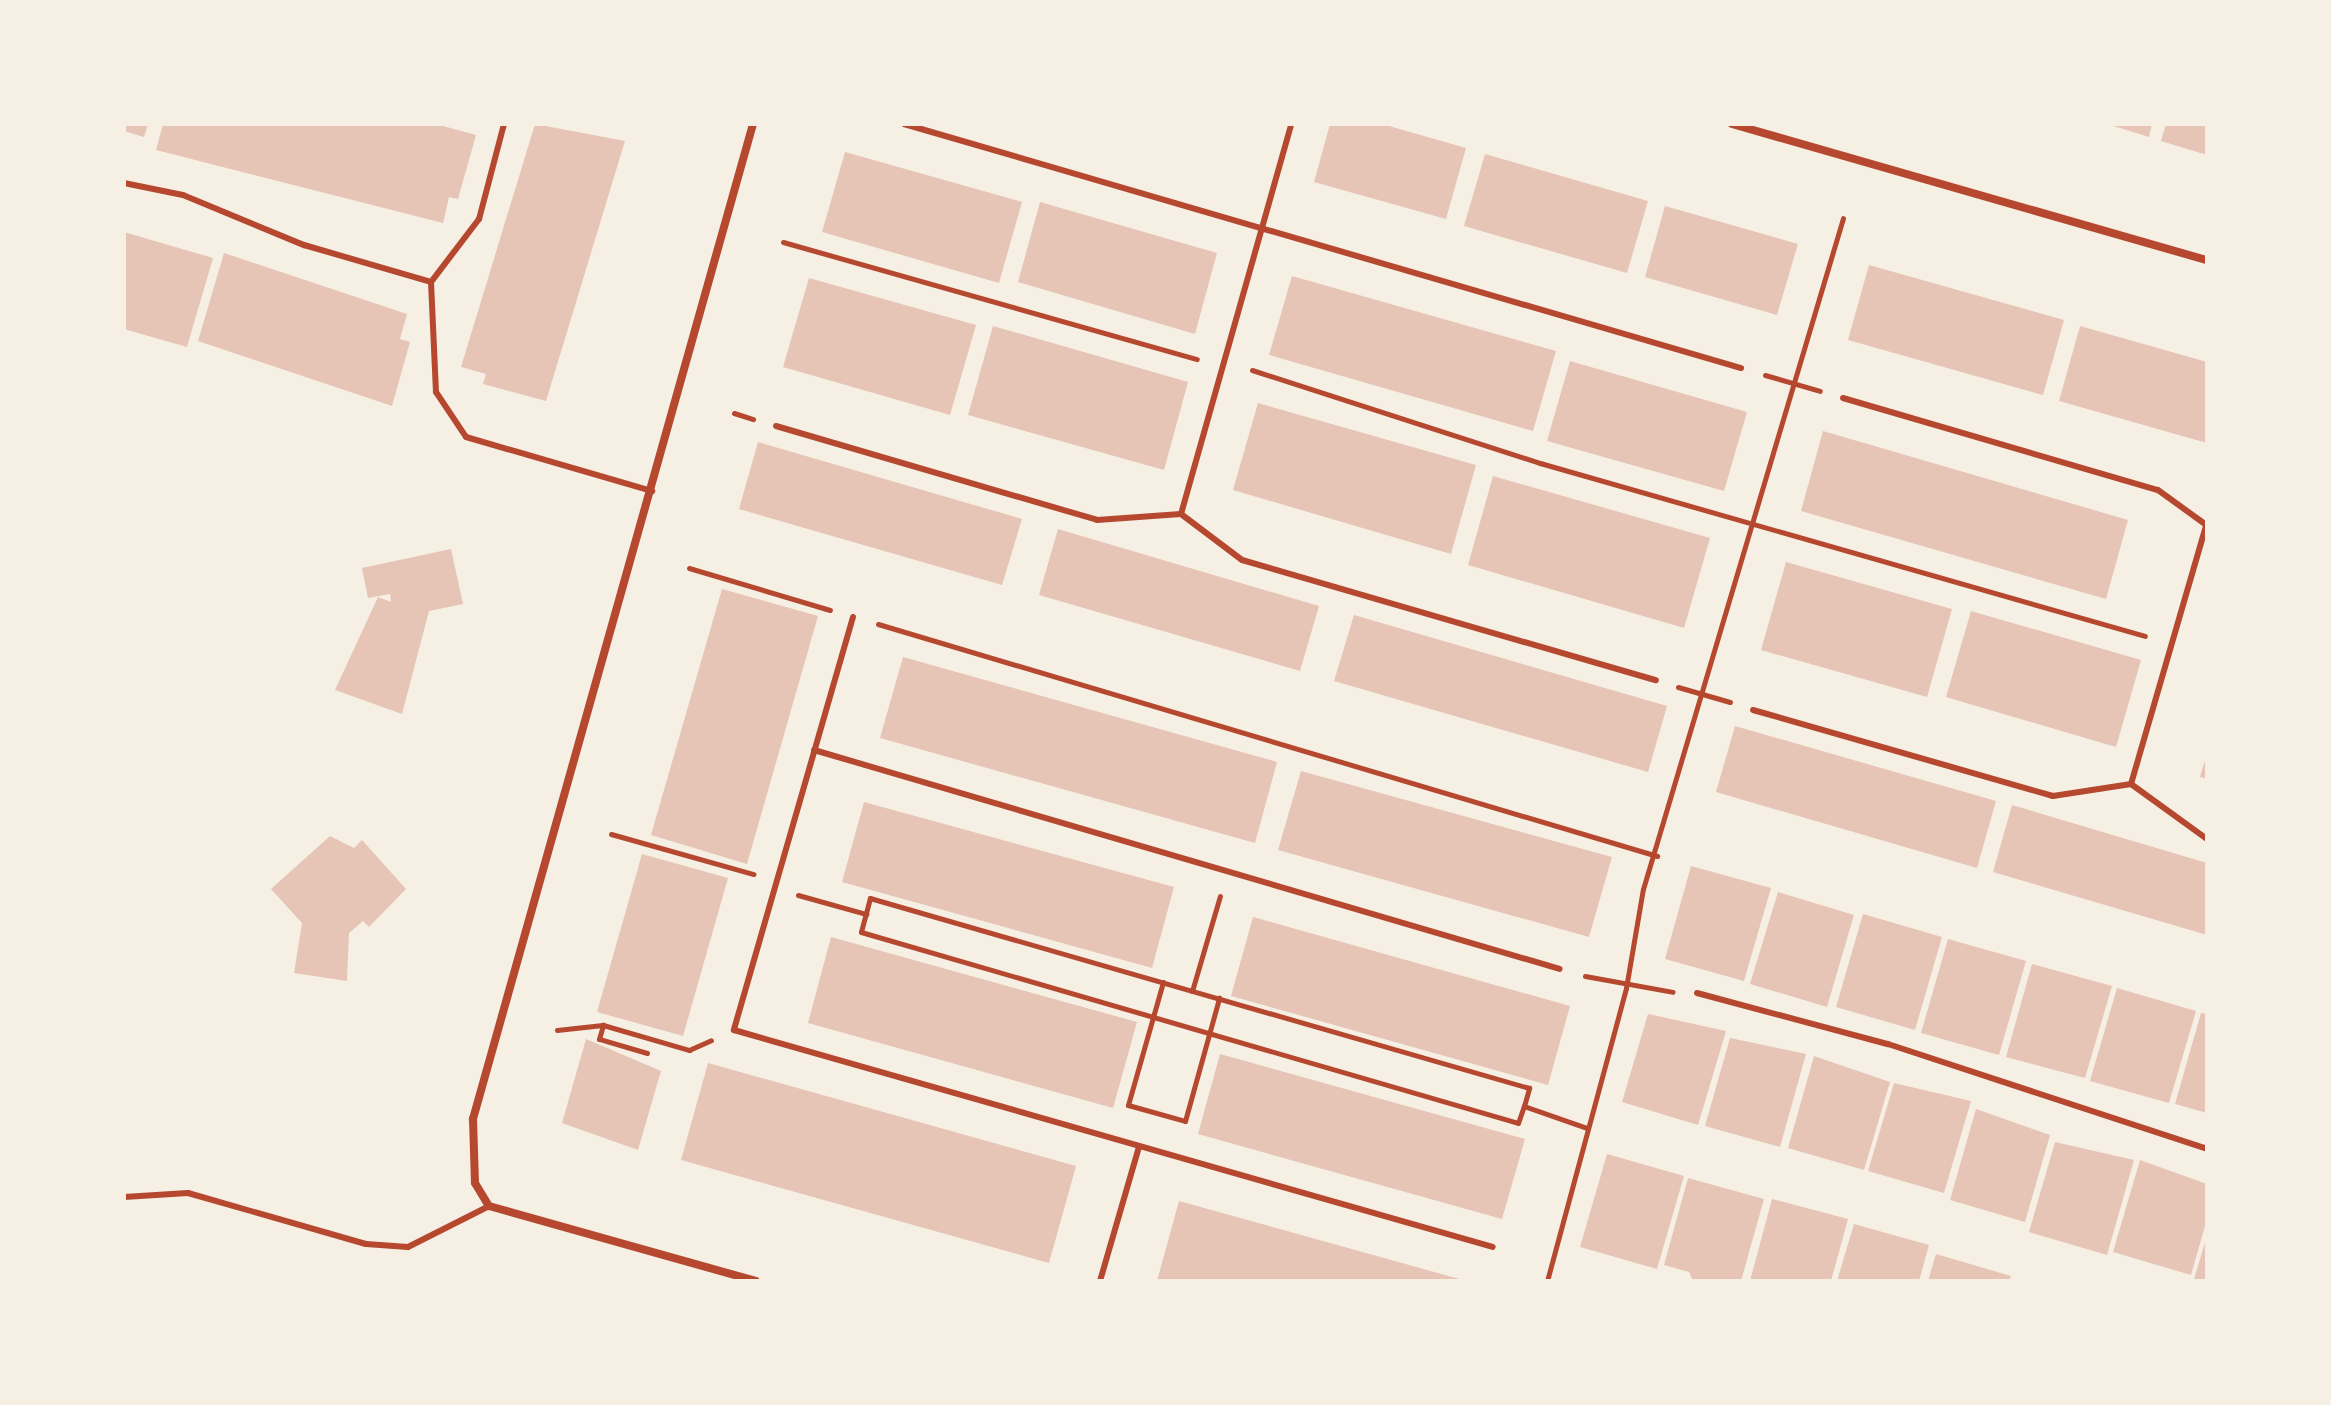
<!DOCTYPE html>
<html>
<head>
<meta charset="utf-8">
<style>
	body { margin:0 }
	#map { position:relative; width:2331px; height:1405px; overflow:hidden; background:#f6efe4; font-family:"Crimson Pro",serif }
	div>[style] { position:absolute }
	.building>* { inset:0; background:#e6c5b7 }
	.path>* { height:5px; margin:-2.5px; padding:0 2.5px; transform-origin:2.5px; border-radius:2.5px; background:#b5482f }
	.service>* { height:6px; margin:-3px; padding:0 3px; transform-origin:3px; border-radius:3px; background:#b5482f }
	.minor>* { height:8px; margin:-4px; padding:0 4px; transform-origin:4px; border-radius:4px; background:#b5482f }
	span { translate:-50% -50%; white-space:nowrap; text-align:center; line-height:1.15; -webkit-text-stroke:8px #f6efe4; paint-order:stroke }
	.frame { position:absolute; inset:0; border:126px solid #f6efe4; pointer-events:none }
</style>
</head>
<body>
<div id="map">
	<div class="building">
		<div style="clip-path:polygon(124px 124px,148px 124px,144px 137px,124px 131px)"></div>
		<div style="clip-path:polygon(163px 124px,436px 124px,476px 135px,458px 199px,449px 197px,443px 223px,156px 150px)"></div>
		<div style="clip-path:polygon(535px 124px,625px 141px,546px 401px,483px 384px,486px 374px,461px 367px)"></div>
		<div style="clip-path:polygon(1330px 124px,1382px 124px,1466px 148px,1446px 219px,1314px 182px)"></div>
		<div style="clip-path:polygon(2107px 124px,2152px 124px,2149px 137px)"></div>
		<div style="clip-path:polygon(2166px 124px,2207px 124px,2207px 155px,2161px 141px)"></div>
		<div style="clip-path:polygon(845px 152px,1022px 202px,999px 283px,822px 232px)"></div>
		<div style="clip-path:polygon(1485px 154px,1648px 201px,1627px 273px,1464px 226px)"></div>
		<div style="clip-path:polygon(1040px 202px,1217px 253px,1195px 334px,1018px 282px)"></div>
		<div style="clip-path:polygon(1665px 206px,1798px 244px,1777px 315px,1645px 277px)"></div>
		<div style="clip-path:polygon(124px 232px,213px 258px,187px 347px,124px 329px)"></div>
		<div style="clip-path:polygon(224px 253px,407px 314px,400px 339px,410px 342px,392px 406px,198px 341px)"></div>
		<div style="clip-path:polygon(1869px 265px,2064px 320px,2043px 395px,1848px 340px)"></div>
		<div style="clip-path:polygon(1292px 276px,1556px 351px,1533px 431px,1269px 355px)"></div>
		<div style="clip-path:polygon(809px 278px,976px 325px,950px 415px,783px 367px)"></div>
		<div style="clip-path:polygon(993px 326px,1188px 382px,1164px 470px,968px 415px)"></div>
		<div style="clip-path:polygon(2080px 326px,2207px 362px,2207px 443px,2059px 401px)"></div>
		<div style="clip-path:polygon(1570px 361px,1747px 412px,1724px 491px,1547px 441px)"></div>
		<div style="clip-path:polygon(1258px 403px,1476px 465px,1451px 554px,1233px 490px)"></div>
		<div style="clip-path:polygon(1823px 431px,2128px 520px,2106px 599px,1801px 511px)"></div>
		<div style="clip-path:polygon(758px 442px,1022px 519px,1002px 585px,739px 509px)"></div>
		<div style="clip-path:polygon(1493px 476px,1710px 538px,1684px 628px,1468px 565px)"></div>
		<div style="clip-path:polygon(1058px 529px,1319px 606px,1300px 671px,1039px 595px)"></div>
		<div style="clip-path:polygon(451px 549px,463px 604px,429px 611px,402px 714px,335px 690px,378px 597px,391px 602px,390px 594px,368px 598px,362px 568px)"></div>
		<div style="clip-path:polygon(1786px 562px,1952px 609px,1927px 697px,1761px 650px)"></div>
		<div style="clip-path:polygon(722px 589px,818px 616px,747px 864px,651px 835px)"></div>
		<div style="clip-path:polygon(1971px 611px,2141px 660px,2116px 747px,1946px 697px)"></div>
		<div style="clip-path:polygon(1354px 615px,1667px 706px,1648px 772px,1334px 681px)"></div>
		<div style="clip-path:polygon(903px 657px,1277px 762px,1255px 843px,880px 738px)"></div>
		<div style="clip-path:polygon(1735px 726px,1996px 801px,1977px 868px,1716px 792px)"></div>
		<div style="clip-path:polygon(2206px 757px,2207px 757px,2207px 779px,2200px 777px)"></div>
		<div style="clip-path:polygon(1301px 771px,1612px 857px,1589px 937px,1278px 850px)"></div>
		<div style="clip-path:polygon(864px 802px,1174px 887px,1152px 968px,842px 882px)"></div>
		<div style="clip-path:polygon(2012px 805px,2207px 863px,2207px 935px,1993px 872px)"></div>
		<div style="clip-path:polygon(330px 836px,354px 848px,362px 840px,406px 889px,369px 927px,363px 921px,349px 933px,347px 981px,294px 973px,302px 923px,271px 889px)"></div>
		<div style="clip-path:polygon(642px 854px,728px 878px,683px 1036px,597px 1012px)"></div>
		<div style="clip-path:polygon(1691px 866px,1771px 888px,1744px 981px,1665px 959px)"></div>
		<div style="clip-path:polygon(1778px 892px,1854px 915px,1827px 1007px,1750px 984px)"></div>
		<div style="clip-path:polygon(1863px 914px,1942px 937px,1915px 1030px,1836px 1007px)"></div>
		<div style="clip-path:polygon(1253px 917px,1570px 1006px,1548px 1085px,1231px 996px)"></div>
		<div style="clip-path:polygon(831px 937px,1137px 1022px,1113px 1108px,808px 1023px)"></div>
		<div style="clip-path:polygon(1948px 939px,2026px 961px,1999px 1055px,1921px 1033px)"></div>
		<div style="clip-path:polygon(2032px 964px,2112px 986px,2085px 1078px,2006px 1057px)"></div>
		<div style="clip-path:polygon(2117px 988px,2196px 1011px,2169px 1103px,2090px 1081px)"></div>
		<div style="clip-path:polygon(2201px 1013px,2207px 1014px,2207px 1113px,2175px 1104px)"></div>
		<div style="clip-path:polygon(1648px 1014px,1726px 1031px,1698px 1125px,1622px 1102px)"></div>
		<div style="clip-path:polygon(1730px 1038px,1806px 1054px,1780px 1147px,1705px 1126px)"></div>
		<div style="clip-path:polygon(586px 1039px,661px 1071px,638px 1150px,562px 1123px)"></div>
		<div style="clip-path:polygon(1220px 1054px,1525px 1139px,1502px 1219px,1198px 1134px)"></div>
		<div style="clip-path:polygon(1814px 1056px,1890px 1082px,1864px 1170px,1788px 1148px)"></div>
		<div style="clip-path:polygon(708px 1063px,1076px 1166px,1049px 1263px,681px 1160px)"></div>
		<div style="clip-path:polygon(1894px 1083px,1971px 1101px,1944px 1193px,1868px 1171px)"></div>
		<div style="clip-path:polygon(1976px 1109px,2050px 1135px,2025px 1222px,1950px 1200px)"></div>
		<div style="clip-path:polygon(2055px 1142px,2134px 1160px,2107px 1255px,2029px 1232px)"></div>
		<div style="clip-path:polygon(1607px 1154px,1684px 1176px,1657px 1269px,1580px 1247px)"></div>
		<div style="clip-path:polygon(2140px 1160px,2207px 1184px,2207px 1219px,2191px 1275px,2113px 1252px)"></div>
		<div style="clip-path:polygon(1688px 1178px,1764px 1199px,1741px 1281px,1693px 1281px,1689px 1272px,1664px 1265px)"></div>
		<div style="clip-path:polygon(1772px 1199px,1848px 1219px,1831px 1281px,1750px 1281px)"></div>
		<div style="clip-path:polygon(1179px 1201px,1463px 1280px,1463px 1281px,1157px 1281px)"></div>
		<div style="clip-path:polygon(1854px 1224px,1929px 1245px,1919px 1281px,1837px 1281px)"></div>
		<div style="clip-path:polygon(2207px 1236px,2207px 1281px,2202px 1281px,2194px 1279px)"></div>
		<div style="clip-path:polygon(1936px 1254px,2011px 1276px,2009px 1281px,1928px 1281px)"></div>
	</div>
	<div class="path">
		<div style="left:783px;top:242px;width:430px;rotate:15.8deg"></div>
		<div style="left:1252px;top:370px;width:303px;rotate:17.9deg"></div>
		<div style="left:1540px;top:463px;width:629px;rotate:15.96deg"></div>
		<div style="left:1765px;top:375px;width:57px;rotate:16.2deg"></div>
		<div style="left:734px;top:413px;width:20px;rotate:18deg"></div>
		<div style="left:689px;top:568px;width:147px;rotate:16.6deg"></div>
		<div style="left:878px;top:624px;width:813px;rotate:16.58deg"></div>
		<div style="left:1678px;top:687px;width:54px;rotate:16.1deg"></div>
		<div style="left:611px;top:834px;width:148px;rotate:15.7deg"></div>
		<div style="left:798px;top:895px;width:71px;rotate:15.6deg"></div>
		<div style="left:1585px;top:976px;width:89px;rotate:10.3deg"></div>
		<div style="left:1163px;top:982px;width:128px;rotate:105.9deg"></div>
		<div style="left:1128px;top:1105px;width:59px;rotate:15.7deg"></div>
		<div style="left:1185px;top:1121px;width:128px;rotate:-74.5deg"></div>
		<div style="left:1192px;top:991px;width:99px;rotate:-73.6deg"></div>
		<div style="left:557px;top:1030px;width:46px;rotate:-6.2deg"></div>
		<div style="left:647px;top:1053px;width:50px;rotate:-163.7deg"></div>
		<div style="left:599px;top:1039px;width:15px;rotate:-74deg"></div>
		<div style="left:603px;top:1025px;width:90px;rotate:16.2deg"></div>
		<div style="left:689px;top:1050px;width:24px;rotate:-24deg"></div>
		<div style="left:1524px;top:1106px;width:19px;rotate:-74deg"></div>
		<div style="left:1529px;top:1088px;width:686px;rotate:-163.92deg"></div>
		<div style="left:870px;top:898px;width:35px;rotate:105deg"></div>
		<div style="left:861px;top:932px;width:684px;rotate:16.21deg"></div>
		<div style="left:1518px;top:1123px;width:18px;rotate:-71deg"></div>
		<div style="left:1524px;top:1106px;width:67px;rotate:19.2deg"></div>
		<div style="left:1547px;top:1281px;width:303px;rotate:-74.9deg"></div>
		<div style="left:1626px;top:988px;width:100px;rotate:-80.3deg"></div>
		<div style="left:1643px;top:889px;width:700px;rotate:-73.4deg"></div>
	</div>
	<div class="service">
		<div style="left:504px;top:124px;width:98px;rotate:104.7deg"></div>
		<div style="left:479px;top:219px;width:79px;rotate:127.3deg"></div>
		<div style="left:431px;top:282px;width:110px;rotate:87.4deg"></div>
		<div style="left:436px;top:392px;width:54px;rotate:56.3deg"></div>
		<div style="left:466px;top:437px;width:194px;rotate:16.2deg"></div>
		<div style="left:904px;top:124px;width:872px;rotate:16.25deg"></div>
		<div style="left:124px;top:183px;width:60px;rotate:11.5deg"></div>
		<div style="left:183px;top:195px;width:131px;rotate:22.5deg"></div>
		<div style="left:304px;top:245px;width:132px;rotate:16.2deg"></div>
		<div style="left:1843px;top:398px;width:328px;rotate:16.3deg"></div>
		<div style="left:2158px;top:490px;width:58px;rotate:35.9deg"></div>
		<div style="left:776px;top:426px;width:334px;rotate:16.3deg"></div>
		<div style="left:1097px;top:520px;width:84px;rotate:-4.1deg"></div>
		<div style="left:1181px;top:514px;width:76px;rotate:37deg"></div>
		<div style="left:1242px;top:560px;width:431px;rotate:16.2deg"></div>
		<div style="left:1181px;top:514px;width:405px;rotate:-74.2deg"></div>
		<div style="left:853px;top:617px;width:430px;rotate:106.1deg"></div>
		<div style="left:734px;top:1030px;width:789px;rotate:15.96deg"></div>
		<div style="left:1753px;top:710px;width:312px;rotate:16deg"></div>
		<div style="left:2053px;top:796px;width:79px;rotate:-8.7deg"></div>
		<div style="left:2131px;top:784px;width:94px;rotate:35.9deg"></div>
		<div style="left:814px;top:750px;width:777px;rotate:16.36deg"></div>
		<div style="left:2131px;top:784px;width:272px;rotate:-73.8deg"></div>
		<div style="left:1697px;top:993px;width:198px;rotate:15deg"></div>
		<div style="left:1888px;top:1044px;width:336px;rotate:18.2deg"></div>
		<div style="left:124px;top:1197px;width:64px;rotate:-3.6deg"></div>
		<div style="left:188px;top:1193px;width:185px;rotate:16deg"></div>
		<div style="left:366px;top:1244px;width:42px;rotate:4.1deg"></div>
		<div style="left:408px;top:1247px;width:91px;rotate:-26.8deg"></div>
		<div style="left:1100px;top:1281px;width:140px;rotate:-73.8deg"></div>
	</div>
	<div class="minor">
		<div style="left:753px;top:124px;width:1034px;rotate:105.72deg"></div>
		<div style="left:473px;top:1119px;width:64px;rotate:88.2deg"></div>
		<div style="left:475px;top:1183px;width:27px;rotate:59deg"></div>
		<div style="left:489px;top:1206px;width:277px;rotate:15.7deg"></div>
		<div style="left:1732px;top:124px;width:494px;rotate:16deg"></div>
	</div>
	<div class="frame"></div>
</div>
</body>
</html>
